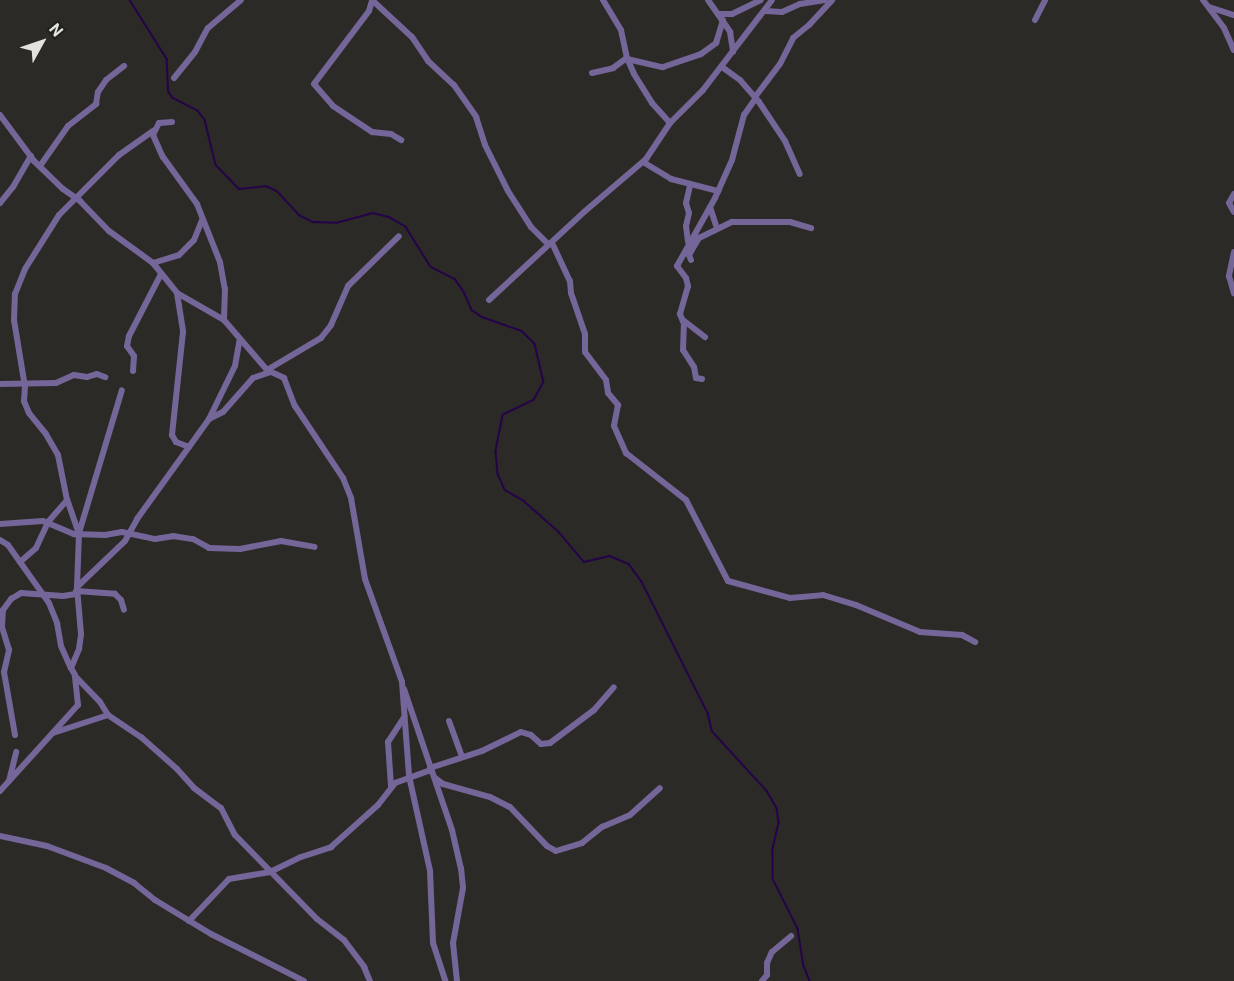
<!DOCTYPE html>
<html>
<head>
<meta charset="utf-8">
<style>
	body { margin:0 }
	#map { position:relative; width:1234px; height:981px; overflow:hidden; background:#2b2a26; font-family:Roboto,sans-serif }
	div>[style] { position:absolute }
	.stream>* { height:1.5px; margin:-0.75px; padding:0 0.75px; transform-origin:0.75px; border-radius:0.75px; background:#240349 }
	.minor>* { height:6px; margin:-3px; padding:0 3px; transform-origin:3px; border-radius:3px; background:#746698 }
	span { translate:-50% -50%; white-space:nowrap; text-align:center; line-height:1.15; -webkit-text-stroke:6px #21211c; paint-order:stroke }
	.north { position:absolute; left:12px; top:12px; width:60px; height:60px; -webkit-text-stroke:4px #21211c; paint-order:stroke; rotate:50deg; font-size:16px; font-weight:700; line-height:24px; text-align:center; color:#e3e2df }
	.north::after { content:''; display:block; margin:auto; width:21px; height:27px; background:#e3e2df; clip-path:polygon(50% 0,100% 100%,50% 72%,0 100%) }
</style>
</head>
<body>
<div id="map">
	<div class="stream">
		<div style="left:130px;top:0;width:70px;rotate:57.9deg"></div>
		<div style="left:167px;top:59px;width:33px;rotate:87deg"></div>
		<div style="left:169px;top:92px;width:7px;rotate:56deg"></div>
		<div style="left:173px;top:98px;width:28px;rotate:27deg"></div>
		<div style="left:198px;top:111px;width:11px;rotate:52deg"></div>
		<div style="left:205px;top:120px;width:46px;rotate:76.3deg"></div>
		<div style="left:216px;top:165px;width:33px;rotate:46deg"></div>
		<div style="left:239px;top:189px;width:27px;rotate:-6deg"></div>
		<div style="left:266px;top:186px;width:12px;rotate:24deg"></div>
		<div style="left:277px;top:191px;width:33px;rotate:47deg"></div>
		<div style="left:299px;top:215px;width:16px;rotate:27deg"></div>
		<div style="left:313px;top:222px;width:23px;rotate:2deg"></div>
		<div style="left:336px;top:223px;width:38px;rotate:-15deg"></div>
		<div style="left:373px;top:213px;width:16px;rotate:14deg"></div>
		<div style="left:389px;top:217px;width:20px;rotate:30deg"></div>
		<div style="left:406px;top:227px;width:47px;rotate:58deg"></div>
		<div style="left:431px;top:267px;width:27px;rotate:27deg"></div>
		<div style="left:455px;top:279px;width:16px;rotate:55deg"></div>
		<div style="left:464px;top:292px;width:20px;rotate:66deg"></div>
		<div style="left:472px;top:310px;width:12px;rotate:35deg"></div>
		<div style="left:482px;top:317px;width:42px;rotate:19.3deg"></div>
		<div style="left:522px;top:331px;width:18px;rotate:45deg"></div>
		<div style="left:535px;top:344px;width:39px;rotate:77deg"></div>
		<div style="left:544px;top:382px;width:21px;rotate:119deg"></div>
		<div style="left:534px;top:400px;width:34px;rotate:154deg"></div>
		<div style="left:503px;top:415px;width:37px;rotate:101deg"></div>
		<div style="left:496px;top:451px;width:23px;rotate:85deg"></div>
		<div style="left:498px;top:474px;width:17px;rotate:66deg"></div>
		<div style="left:505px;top:490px;width:22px;rotate:30deg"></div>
		<div style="left:524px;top:501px;width:47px;rotate:41.5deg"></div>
		<div style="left:559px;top:532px;width:39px;rotate:50deg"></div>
		<div style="left:584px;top:562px;width:27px;rotate:-13deg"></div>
		<div style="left:610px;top:556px;width:21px;rotate:23deg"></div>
		<div style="left:629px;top:564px;width:22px;rotate:54deg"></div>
		<div style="left:642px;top:582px;width:147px;rotate:63.3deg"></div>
		<div style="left:708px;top:713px;width:18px;rotate:77deg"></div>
		<div style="left:712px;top:731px;width:81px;rotate:47.5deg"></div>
		<div style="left:767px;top:791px;width:20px;rotate:60deg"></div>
		<div style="left:777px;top:808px;width:15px;rotate:82deg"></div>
		<div style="left:779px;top:823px;width:28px;rotate:103deg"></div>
		<div style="left:773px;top:850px;width:29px;rotate:90deg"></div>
		<div style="left:773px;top:879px;width:56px;rotate:63.4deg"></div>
		<div style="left:798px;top:929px;width:37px;rotate:81deg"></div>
		<div style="left:804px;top:966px;width:16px;rotate:68deg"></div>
	</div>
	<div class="minor">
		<div style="left:372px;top:0;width:54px;rotate:42.8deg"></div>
		<div style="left:412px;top:37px;width:29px;rotate:56deg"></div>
		<div style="left:428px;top:61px;width:35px;rotate:43deg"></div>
		<div style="left:454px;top:85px;width:39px;rotate:55deg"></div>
		<div style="left:476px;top:117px;width:29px;rotate:72deg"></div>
		<div style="left:485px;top:145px;width:51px;rotate:63.4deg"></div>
		<div style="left:508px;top:191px;width:43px;rotate:57.4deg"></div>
		<div style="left:531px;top:227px;width:25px;rotate:45deg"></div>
		<div style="left:603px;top:0;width:35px;rotate:59deg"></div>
		<div style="left:621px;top:30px;width:29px;rotate:78deg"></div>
		<div style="left:627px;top:58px;width:17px;rotate:66deg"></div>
		<div style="left:634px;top:74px;width:34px;rotate:58deg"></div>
		<div style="left:652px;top:103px;width:27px;rotate:48deg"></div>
		<div style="left:708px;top:0;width:39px;rotate:55deg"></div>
		<div style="left:730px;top:32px;width:20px;rotate:81deg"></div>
		<div style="left:1203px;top:0;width:35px;rotate:53deg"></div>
		<div style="left:1224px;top:28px;width:24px;rotate:66deg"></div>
		<div style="left:372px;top:1px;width:10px;rotate:107deg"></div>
		<div style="left:369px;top:11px;width:91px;rotate:127deg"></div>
		<div style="left:314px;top:84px;width:29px;rotate:49deg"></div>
		<div style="left:333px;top:106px;width:47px;rotate:33.7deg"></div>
		<div style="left:372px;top:132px;width:19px;rotate:6deg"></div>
		<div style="left:391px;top:134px;width:12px;rotate:31deg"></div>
		<div style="left:1209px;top:7px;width:26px;rotate:18deg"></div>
		<div style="left:765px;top:11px;width:17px;rotate:3deg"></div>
		<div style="left:782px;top:12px;width:20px;rotate:-24deg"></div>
		<div style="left:800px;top:4px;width:25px;rotate:-9deg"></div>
		<div style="left:718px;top:14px;width:14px"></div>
		<div style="left:732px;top:14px;width:32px;rotate:-26deg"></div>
		<div style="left:1035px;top:20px;width:22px;rotate:-63deg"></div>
		<div style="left:627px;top:59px;width:37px;rotate:13deg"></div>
		<div style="left:663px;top:67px;width:40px;rotate:-18.9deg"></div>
		<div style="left:701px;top:54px;width:19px;rotate:-36deg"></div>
		<div style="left:716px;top:43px;width:24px;rotate:-73deg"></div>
		<div style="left:722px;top:67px;width:22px;rotate:36deg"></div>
		<div style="left:740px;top:80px;width:29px;rotate:49deg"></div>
		<div style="left:759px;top:102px;width:47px;rotate:56.3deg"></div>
		<div style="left:785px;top:141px;width:36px;rotate:66deg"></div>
		<div style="left:592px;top:73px;width:22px;rotate:-13deg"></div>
		<div style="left:613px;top:68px;width:17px;rotate:-36deg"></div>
		<div style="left:174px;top:78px;width:33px;rotate:-51deg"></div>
		<div style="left:195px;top:52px;width:27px;rotate:-62deg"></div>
		<div style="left:208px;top:28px;width:43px;rotate:-40.3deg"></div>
		<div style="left:755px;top:97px;width:41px;rotate:-52.9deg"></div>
		<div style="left:780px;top:64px;width:29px;rotate:-63deg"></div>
		<div style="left:793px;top:38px;width:21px;rotate:-39deg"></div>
		<div style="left:809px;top:25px;width:34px;rotate:-47deg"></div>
		<div style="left:0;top:115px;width:57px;rotate:53.5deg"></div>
		<div style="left:34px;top:161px;width:40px;rotate:44deg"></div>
		<div style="left:63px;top:189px;width:21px;rotate:35deg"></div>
		<div style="left:80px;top:201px;width:42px;rotate:46deg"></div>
		<div style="left:109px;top:231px;width:54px;rotate:36deg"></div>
		<div style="left:153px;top:263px;width:38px;rotate:51deg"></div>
		<div style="left:177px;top:293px;width:54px;rotate:29.9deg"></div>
		<div style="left:224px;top:320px;width:66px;rotate:49.3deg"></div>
		<div style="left:267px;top:370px;width:19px;rotate:25deg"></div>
		<div style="left:284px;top:378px;width:30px;rotate:69deg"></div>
		<div style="left:295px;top:406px;width:87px;rotate:56.3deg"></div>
		<div style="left:343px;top:478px;width:22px;rotate:68deg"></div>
		<div style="left:351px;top:498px;width:82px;rotate:80.2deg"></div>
		<div style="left:365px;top:579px;width:109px;rotate:70.2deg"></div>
		<div style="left:402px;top:682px;width:94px;rotate:85.7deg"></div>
		<div style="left:409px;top:776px;width:97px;rotate:77.5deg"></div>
		<div style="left:430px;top:871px;width:72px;rotate:87.6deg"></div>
		<div style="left:433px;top:943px;width:40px;rotate:72deg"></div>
		<div style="left:172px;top:122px;width:13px;rotate:176deg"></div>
		<div style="left:159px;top:123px;width:13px;rotate:117deg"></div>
		<div style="left:153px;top:135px;width:24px;rotate:66deg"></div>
		<div style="left:163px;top:157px;width:58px;rotate:54.1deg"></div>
		<div style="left:197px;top:204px;width:62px;rotate:68.4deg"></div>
		<div style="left:220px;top:262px;width:27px;rotate:80deg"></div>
		<div style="left:225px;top:289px;width:31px;rotate:92deg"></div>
		<div style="left:643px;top:162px;width:33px;rotate:31deg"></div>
		<div style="left:671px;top:179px;width:49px;rotate:14.3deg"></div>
		<div style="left:40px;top:166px;width:49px;rotate:-55deg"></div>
		<div style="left:68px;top:126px;width:36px;rotate:-38deg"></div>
		<div style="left:96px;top:104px;width:12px;rotate:-81deg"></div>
		<div style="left:98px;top:92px;width:14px;rotate:-56deg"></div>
		<div style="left:106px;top:80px;width:23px;rotate:-38deg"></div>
		<div style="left:1234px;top:194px;width:10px;rotate:119deg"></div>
		<div style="left:1229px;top:203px;width:10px;rotate:61deg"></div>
		<div style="left:0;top:203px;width:21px;rotate:-51deg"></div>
		<div style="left:13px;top:187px;width:36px;rotate:-60deg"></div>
		<div style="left:710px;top:207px;width:22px;rotate:72deg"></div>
		<div style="left:688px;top:242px;width:16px;rotate:-97deg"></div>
		<div style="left:686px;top:226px;width:13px;rotate:-77deg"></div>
		<div style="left:689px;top:213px;width:10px;rotate:-107deg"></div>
		<div style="left:686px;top:203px;width:18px;rotate:-77deg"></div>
		<div style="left:553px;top:245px;width:40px;rotate:65deg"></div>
		<div style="left:570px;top:281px;width:12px;rotate:85deg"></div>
		<div style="left:571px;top:293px;width:43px;rotate:71.1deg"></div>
		<div style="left:585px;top:334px;width:18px;rotate:90deg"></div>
		<div style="left:585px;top:352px;width:35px;rotate:53deg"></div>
		<div style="left:606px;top:380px;width:13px;rotate:81deg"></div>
		<div style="left:608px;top:393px;width:16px;rotate:50deg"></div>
		<div style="left:618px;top:405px;width:21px;rotate:101deg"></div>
		<div style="left:614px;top:426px;width:30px;rotate:66deg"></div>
		<div style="left:626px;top:453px;width:76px;rotate:38.1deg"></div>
		<div style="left:686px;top:500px;width:91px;rotate:62.6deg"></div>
		<div style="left:728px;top:581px;width:64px;rotate:15.3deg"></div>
		<div style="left:790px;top:598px;width:33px;rotate:-5deg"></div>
		<div style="left:823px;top:595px;width:34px;rotate:17deg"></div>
		<div style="left:856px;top:605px;width:69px;rotate:22.9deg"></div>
		<div style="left:920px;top:632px;width:42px;rotate:4.1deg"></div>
		<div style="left:962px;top:635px;width:15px;rotate:28deg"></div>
		<div style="left:1234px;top:252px;width:25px;rotate:102deg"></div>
		<div style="left:1229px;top:276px;width:18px;rotate:74deg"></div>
		<div style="left:691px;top:260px;width:5px;rotate:-112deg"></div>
		<div style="left:689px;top:255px;width:20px;rotate:-60deg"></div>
		<div style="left:699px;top:238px;width:37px;rotate:-26deg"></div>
		<div style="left:732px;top:222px;width:58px"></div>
		<div style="left:790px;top:222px;width:22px;rotate:16deg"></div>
		<div style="left:153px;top:263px;width:27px;rotate:-17deg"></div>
		<div style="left:179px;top:255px;width:21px;rotate:-45deg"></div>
		<div style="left:194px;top:240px;width:22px;rotate:-68deg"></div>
		<div style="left:177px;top:293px;width:39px;rotate:81deg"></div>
		<div style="left:183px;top:332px;width:104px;rotate:96.1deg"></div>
		<div style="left:172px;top:435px;width:8px;rotate:60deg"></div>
		<div style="left:176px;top:442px;width:14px;rotate:21deg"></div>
		<div style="left:489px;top:300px;width:129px;rotate:-42.8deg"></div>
		<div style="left:584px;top:212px;width:82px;rotate:-40.5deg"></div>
		<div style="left:646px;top:159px;width:43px;rotate:-56.3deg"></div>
		<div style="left:670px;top:123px;width:47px;rotate:-45deg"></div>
		<div style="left:703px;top:90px;width:113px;rotate:-52.5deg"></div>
		<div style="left:683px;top:320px;width:28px;rotate:38deg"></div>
		<div style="left:267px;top:370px;width:63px;rotate:-30.7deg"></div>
		<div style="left:321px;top:338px;width:16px;rotate:-52deg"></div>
		<div style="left:331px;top:325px;width:43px;rotate:-66.4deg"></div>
		<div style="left:348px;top:286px;width:71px;rotate:-44.4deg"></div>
		<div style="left:133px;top:371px;width:15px;rotate:-86deg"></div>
		<div style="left:134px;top:356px;width:12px;rotate:-125deg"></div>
		<div style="left:127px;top:346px;width:10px;rotate:-79deg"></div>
		<div style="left:129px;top:336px;width:70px;rotate:-62.7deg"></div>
		<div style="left:702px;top:379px;width:6px;rotate:-171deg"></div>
		<div style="left:696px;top:378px;width:11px;rotate:-100deg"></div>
		<div style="left:694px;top:367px;width:20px;rotate:-123deg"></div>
		<div style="left:683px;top:350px;width:26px;rotate:-88deg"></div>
		<div style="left:684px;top:324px;width:11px;rotate:-112deg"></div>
		<div style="left:680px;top:314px;width:29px;rotate:-74deg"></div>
		<div style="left:688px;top:286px;width:8px;rotate:-104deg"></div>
		<div style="left:686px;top:278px;width:15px;rotate:-127deg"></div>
		<div style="left:677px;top:266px;width:78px;rotate:-60.8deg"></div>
		<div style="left:715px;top:198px;width:42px;rotate:-65.9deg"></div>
		<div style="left:732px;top:160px;width:47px;rotate:-75.1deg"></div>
		<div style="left:744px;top:115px;width:21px;rotate:-55deg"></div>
		<div style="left:0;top:384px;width:56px;rotate:-1deg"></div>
		<div style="left:56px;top:383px;width:20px;rotate:-24deg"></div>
		<div style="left:74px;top:375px;width:13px;rotate:9deg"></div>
		<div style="left:87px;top:377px;width:10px;rotate:-17deg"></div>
		<div style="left:97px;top:374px;width:9px;rotate:21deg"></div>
		<div style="left:209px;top:419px;width:16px;rotate:-27deg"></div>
		<div style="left:223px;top:412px;width:45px;rotate:-48.6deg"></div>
		<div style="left:253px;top:378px;width:18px;rotate:-19deg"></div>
		<div style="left:0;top:524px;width:43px;rotate:-4deg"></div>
		<div style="left:43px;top:521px;width:34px;rotate:23deg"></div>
		<div style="left:74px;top:534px;width:31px;rotate:2deg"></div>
		<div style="left:105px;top:535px;width:17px;rotate:-10deg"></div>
		<div style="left:122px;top:532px;width:34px;rotate:12deg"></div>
		<div style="left:155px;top:539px;width:18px;rotate:-9deg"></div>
		<div style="left:173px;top:536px;width:20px;rotate:9deg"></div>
		<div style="left:193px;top:539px;width:18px;rotate:29deg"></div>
		<div style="left:209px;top:548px;width:31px;rotate:2deg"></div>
		<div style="left:240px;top:549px;width:42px;rotate:-11deg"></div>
		<div style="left:281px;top:541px;width:34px;rotate:10deg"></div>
		<div style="left:79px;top:533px;width:149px;rotate:-73.3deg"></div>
		<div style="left:0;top:540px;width:9px;rotate:32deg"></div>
		<div style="left:8px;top:545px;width:71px;rotate:54.7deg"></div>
		<div style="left:49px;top:603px;width:22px;rotate:68deg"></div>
		<div style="left:57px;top:623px;width:23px;rotate:80deg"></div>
		<div style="left:61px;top:646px;width:24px;rotate:66deg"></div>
		<div style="left:20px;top:562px;width:21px;rotate:-41deg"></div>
		<div style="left:36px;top:548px;width:29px;rotate:-65deg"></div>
		<div style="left:48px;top:522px;width:29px;rotate:-49deg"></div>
		<div style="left:77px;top:586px;width:52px;rotate:-87.8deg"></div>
		<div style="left:79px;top:534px;width:36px;rotate:-109deg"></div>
		<div style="left:67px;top:500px;width:46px;rotate:-101.3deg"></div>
		<div style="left:58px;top:455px;width:24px;rotate:-120deg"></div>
		<div style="left:46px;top:434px;width:27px;rotate:-129deg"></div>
		<div style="left:29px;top:413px;width:13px;rotate:-113deg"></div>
		<div style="left:24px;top:401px;width:14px;rotate:-86deg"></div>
		<div style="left:25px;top:387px;width:68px;rotate:-99.3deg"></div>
		<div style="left:14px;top:320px;width:26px;rotate:-88deg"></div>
		<div style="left:15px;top:294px;width:27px;rotate:-68deg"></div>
		<div style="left:25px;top:269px;width:64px;rotate:-57.8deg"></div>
		<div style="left:59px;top:215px;width:85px;rotate:-45deg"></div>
		<div style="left:119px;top:155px;width:42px;rotate:-35.2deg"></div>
		<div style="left:76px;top:591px;width:39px;rotate:4deg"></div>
		<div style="left:115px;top:594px;width:8px;rotate:45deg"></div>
		<div style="left:121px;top:600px;width:10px;rotate:73deg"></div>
		<div style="left:75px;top:676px;width:36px;rotate:46deg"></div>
		<div style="left:100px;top:702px;width:15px;rotate:58deg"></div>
		<div style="left:108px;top:715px;width:40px;rotate:34deg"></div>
		<div style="left:141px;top:737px;width:48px;rotate:41.6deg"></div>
		<div style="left:177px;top:769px;width:25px;rotate:48deg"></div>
		<div style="left:194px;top:788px;width:34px;rotate:37deg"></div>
		<div style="left:221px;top:808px;width:30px;rotate:63deg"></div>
		<div style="left:235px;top:835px;width:117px;rotate:45.7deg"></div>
		<div style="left:317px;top:919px;width:34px;rotate:38deg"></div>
		<div style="left:344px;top:940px;width:34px;rotate:53deg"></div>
		<div style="left:364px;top:967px;width:15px;rotate:67deg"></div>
		<div style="left:404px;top:689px;width:149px;rotate:71.2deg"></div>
		<div style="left:452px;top:830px;width:39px;rotate:77deg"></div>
		<div style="left:461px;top:868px;width:20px;rotate:84deg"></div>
		<div style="left:463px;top:888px;width:56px;rotate:100.3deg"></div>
		<div style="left:453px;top:943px;width:38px;rotate:84deg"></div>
		<div style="left:449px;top:721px;width:37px;rotate:70deg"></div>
		<div style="left:53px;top:733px;width:58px;rotate:-18.1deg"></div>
		<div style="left:15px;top:735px;width:64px;rotate:-99.9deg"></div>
		<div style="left:4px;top:672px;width:23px;rotate:-77deg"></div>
		<div style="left:9px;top:650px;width:24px;rotate:-107deg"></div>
		<div style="left:2px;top:627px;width:17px;rotate:-87deg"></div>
		<div style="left:3px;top:610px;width:14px;rotate:-54deg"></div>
		<div style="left:11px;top:599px;width:12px;rotate:-31deg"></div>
		<div style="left:21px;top:593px;width:42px;rotate:4.1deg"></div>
		<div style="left:63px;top:596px;width:13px;rotate:-9deg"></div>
		<div style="left:430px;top:768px;width:55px;rotate:-18.1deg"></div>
		<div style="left:482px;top:751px;width:43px;rotate:-26deg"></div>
		<div style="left:521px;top:732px;width:10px;rotate:17deg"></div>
		<div style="left:531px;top:735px;width:13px;rotate:42deg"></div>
		<div style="left:541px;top:744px;width:9px;rotate:-6deg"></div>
		<div style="left:550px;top:743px;width:55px;rotate:-36.9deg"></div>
		<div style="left:594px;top:710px;width:30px;rotate:-49deg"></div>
		<div style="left:435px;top:778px;width:10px;rotate:37deg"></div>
		<div style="left:443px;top:784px;width:49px;rotate:15.5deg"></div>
		<div style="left:490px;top:797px;width:22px;rotate:27deg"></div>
		<div style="left:510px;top:807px;width:54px;rotate:46.5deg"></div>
		<div style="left:547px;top:846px;width:10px;rotate:29deg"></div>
		<div style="left:556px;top:851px;width:27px;rotate:-17deg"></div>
		<div style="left:582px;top:843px;width:26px;rotate:-39deg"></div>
		<div style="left:602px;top:827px;width:30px;rotate:-23deg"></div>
		<div style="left:630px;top:815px;width:40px;rotate:-42deg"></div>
		<div style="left:9px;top:781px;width:30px;rotate:-76deg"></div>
		<div style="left:391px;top:786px;width:44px;rotate:-93.9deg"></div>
		<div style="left:388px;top:742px;width:30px;rotate:-57deg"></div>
		<div style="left:0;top:791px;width:116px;rotate:-47.8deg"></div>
		<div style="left:78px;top:705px;width:30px;rotate:-96deg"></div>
		<div style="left:75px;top:675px;width:8px;rotate:-120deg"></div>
		<div style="left:71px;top:668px;width:21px;rotate:-67deg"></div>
		<div style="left:79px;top:649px;width:15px;rotate:-82deg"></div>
		<div style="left:81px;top:634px;width:47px;rotate:-94.9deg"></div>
		<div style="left:77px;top:587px;width:66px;rotate:-43.8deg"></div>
		<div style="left:125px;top:541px;width:25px;rotate:-61deg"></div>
		<div style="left:137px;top:519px;width:123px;rotate:-54.2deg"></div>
		<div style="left:209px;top:419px;width:59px;rotate:-63.9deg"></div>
		<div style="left:235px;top:366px;width:27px;rotate:-80deg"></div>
		<div style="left:0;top:836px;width:48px;rotate:12deg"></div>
		<div style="left:47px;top:846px;width:63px;rotate:20.4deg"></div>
		<div style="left:106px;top:868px;width:32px;rotate:28deg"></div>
		<div style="left:134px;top:883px;width:27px;rotate:39deg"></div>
		<div style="left:155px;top:900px;width:66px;rotate:31.3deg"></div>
		<div style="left:211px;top:934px;width:104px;rotate:26.8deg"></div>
		<div style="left:189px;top:921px;width:58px;rotate:-46.4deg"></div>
		<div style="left:229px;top:879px;width:42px;rotate:-9.7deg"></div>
		<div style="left:270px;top:872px;width:34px;rotate:-26deg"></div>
		<div style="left:301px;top:857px;width:32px;rotate:-18deg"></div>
		<div style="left:331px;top:847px;width:63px;rotate:-41.8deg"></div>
		<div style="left:378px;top:805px;width:28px;rotate:-52deg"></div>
		<div style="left:395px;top:783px;width:37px;rotate:-20deg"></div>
		<div style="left:762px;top:981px;width:8px;rotate:-50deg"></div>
		<div style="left:767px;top:975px;width:12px;rotate:-90deg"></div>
		<div style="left:767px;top:963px;width:12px;rotate:-66deg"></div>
		<div style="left:772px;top:952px;width:25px;rotate:-40deg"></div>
	</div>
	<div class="north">N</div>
</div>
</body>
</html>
